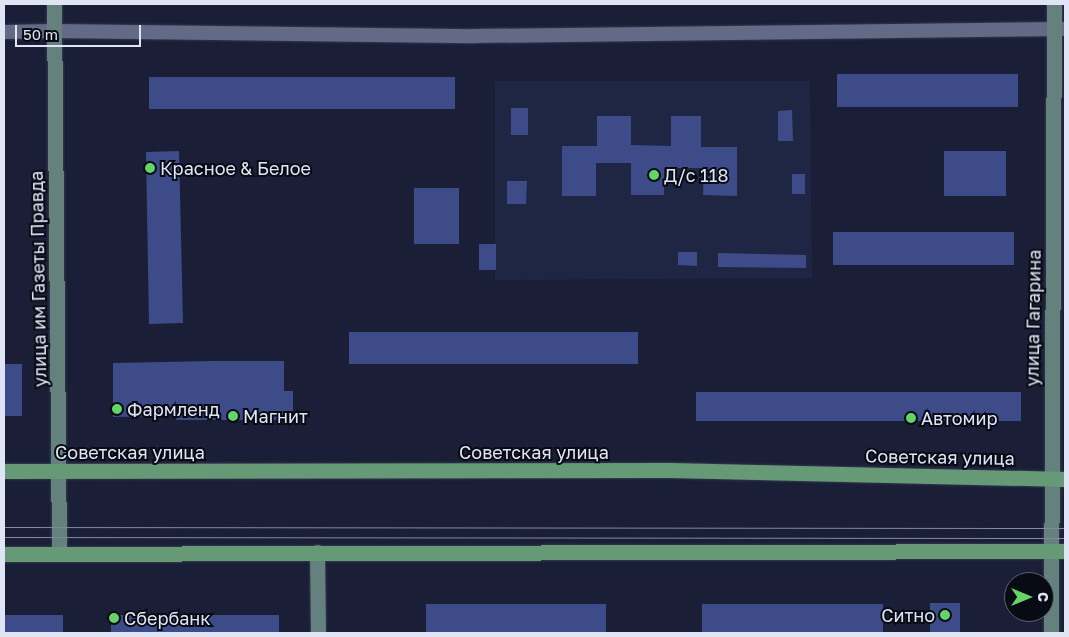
<!DOCTYPE html>
<html>
<head>
<meta charset="utf-8">
<style>
	body { margin:0 }
	#map { position:relative; width:1069px; height:637px; overflow:hidden; background:#1a1f37; font-family:"Golos Text",sans-serif }
	div>[style] { position:absolute }
	.built>* { inset:0; background:#1f2644 }
	.building>* { inset:0; background:#3d4b89 }
	.roads { filter:drop-shadow(0 0 1px #35394e) drop-shadow(0 0 1px #35394e) }
	.street>* { height:14px; margin:-7px; padding:0 7px; transform-origin:7px; border-radius:7px; background:#626a86 }
	.secondary>* { height:15px; margin:-7.5px; padding:0 7.5px; transform-origin:7.5px; border-radius:7.5px; background:#64817d }
	.primary>* { height:15px; margin:-7.5px; padding:0 7.5px; transform-origin:7.5px; border-radius:7.5px; background:#669975 }
	.tram>* { height:1px; margin:-0.5px; padding:0 0.5px; transform-origin:0.5px; border-radius:0.5px; background:#84899d }
	.dots>* { width:14px; height:14px; translate:-50% -50%; box-sizing:border-box; border:2px solid #080a14; border-radius:50% }
	span { translate:-50% -50%; white-space:nowrap; text-align:center; line-height:1.15; -webkit-text-stroke:4px #080a14; paint-order:stroke }
	.poi-label { font-size:18px; color:#e0e5f6 }
	.left { translate:0 -50%; text-align:left }
	.right { translate:-100% -50%; text-align:right }
	.street-label { font-size:18px; color:#e0e5f6 }
	.frame { position:absolute; inset:0; border:5px solid #e0e5f6; pointer-events:none }
	.north { position:absolute; left:1004px; top:572px; width:50px; height:50px; box-sizing:border-box; background:#080a14; border:1px solid #5e626e; border-radius:50%; rotate:90deg; font-size:14px; font-weight:700; line-height:20px; text-align:center; color:#e0e5f6 }
	.north::after { content:''; display:block; margin:auto; width:18px; height:22px; background:#64d468; clip-path:polygon(50% 0,100% 100%,50% 72%,0 100%) }
	.scale { position:absolute; left:15px; top:25px; width:126px; height:22px; box-sizing:border-box; border:2px solid #e0e5f6; border-top:0; padding-left:6px; font-size:15px; line-height:18px; white-space:nowrap; color:#e0e5f6; -webkit-text-stroke:4px #080a14; paint-order:stroke }
</style>
</head>
<body>
<div id="map">
	<div class="built">
		<div style="clip-path:polygon(495px 81px,810px 81px,812px 278px,495px 280px)"></div>
	</div>
	<div class="building">
		<div style="clip-path:polygon(837px 74px,1018px 74px,1018px 107px,837px 107px)"></div>
		<div style="clip-path:polygon(149px 77px,455px 77px,455px 109px,149px 109px)"></div>
		<div style="clip-path:polygon(511px 108px,528px 108px,528px 135px,511px 135px)"></div>
		<div style="clip-path:polygon(792px 110px,793px 141px,778px 141px,778px 111px)"></div>
		<div style="clip-path:polygon(597px 116px,631px 116px,631px 145px,671px 146px,671px 116px,701px 116px,701px 147px,737px 147px,737px 196px,703px 195px,704px 168px,664px 168px,664px 195px,631px 195px,631px 163px,596px 163px,596px 196px,562px 196px,562px 146px,597px 146px)"></div>
		<div style="clip-path:polygon(179px 151px,183px 323px,149px 324px,146px 152px)"></div>
		<div style="clip-path:polygon(944px 151px,1006px 151px,1006px 196px,944px 196px)"></div>
		<div style="clip-path:polygon(792px 174px,805px 174px,805px 194px,792px 194px)"></div>
		<div style="clip-path:polygon(507px 181px,527px 181px,526px 204px,507px 204px)"></div>
		<div style="clip-path:polygon(414px 188px,459px 188px,459px 244px,414px 244px)"></div>
		<div style="clip-path:polygon(833px 232px,1014px 232px,1014px 265px,833px 265px)"></div>
		<div style="clip-path:polygon(479px 244px,496px 244px,496px 270px,479px 270px)"></div>
		<div style="clip-path:polygon(678px 252px,697px 252px,697px 266px,678px 265px)"></div>
		<div style="clip-path:polygon(718px 253px,806px 255px,806px 268px,718px 267px)"></div>
		<div style="clip-path:polygon(349px 332px,638px 332px,638px 364px,349px 364px)"></div>
		<div style="clip-path:polygon(213px 361px,284px 361px,284px 391px,293px 391px,293px 420px,176px 420px,176px 416px,113px 417px,113px 363px)"></div>
		<div style="clip-path:polygon(4px 364px,22px 364px,22px 416px,4px 416px)"></div>
		<div style="clip-path:polygon(696px 392px,1021px 392px,1021px 421px,696px 421px)"></div>
		<div style="clip-path:polygon(930px 603px,960px 603px,960px 633px,930px 633px)"></div>
		<div style="clip-path:polygon(426px 604px,606px 604px,606px 633px,426px 633px)"></div>
		<div style="clip-path:polygon(702px 604px,883px 604px,883px 633px,702px 633px)"></div>
		<div style="clip-path:polygon(4px 615px,63px 615px,63px 633px,4px 633px)"></div>
		<div style="clip-path:polygon(111px 615px,279px 615px,279px 633px,111px 633px)"></div>
	</div>
	<div class="roads">
		<div class="street">
			<div style="left:4px;top:32px;width:50px;rotate:-1.1deg"></div>
			<div style="left:54px;top:31px;width:421px;rotate:0.7deg"></div>
			<div style="left:475px;top:36px;width:590px;rotate:-0.68deg"></div>
		</div>
		<div class="secondary">
			<div style="left:54px;top:4px;width:550px;rotate:89.48deg"></div>
			<div style="left:317px;top:552px;width:81px;rotate:89.3deg"></div>
			<div style="left:1051px;top:633px;width:629px;rotate:-89.73deg"></div>
		</div>
		<div class="primary">
			<div style="left:4px;top:471px;width:666px;rotate:-0.09deg"></div>
			<div style="left:670px;top:470px;width:395px;rotate:1.3deg"></div>
			<div style="left:4px;top:554px;width:1061px;rotate:-0.16deg"></div>
		</div>
	</div>
	<div class="tram">
		<div style="left:4px;top:527px;width:1061px;rotate:0.05deg"></div>
		<div style="left:4px;top:537px;width:1061px;rotate:0.05deg"></div>
	</div>
	<div class="dots">
		<div style="left:150px;top:168px;background:#64d468"></div>
		<div style="left:654px;top:175px;background:#64d468"></div>
		<div style="left:117px;top:409px;background:#64d468"></div>
		<div style="left:233px;top:416px;background:#64d468"></div>
		<div style="left:911px;top:418px;background:#64d468"></div>
		<div style="left:945px;top:615px;background:#64d468"></div>
		<div style="left:114px;top:618px;background:#64d468"></div>
	</div>
	<div class="poi-label">
		<span class="left" style="left:160px;top:168px">Красное &amp; Белое</span>
		<span class="left" style="left:664px;top:175px">Д/с 118</span>
		<span class="left" style="left:127px;top:409px">Фармленд</span>
		<span class="left" style="left:243px;top:416px">Магнит</span>
		<span class="left" style="left:921px;top:418px">Автомир</span>
		<span class="right" style="left:935px;top:615px">Ситно</span>
		<span class="left" style="left:124px;top:618px">Сбербанк</span>
	</div>
	<div class="street-label">
		<span style="left:38px;top:279px;rotate:-91deg">улица им Газеты Правда</span>
		<span style="left:1033px;top:318px;rotate:-89deg">улица Гагарина</span>
		<span style="left:130px;top:452px">Советская улица</span>
		<span style="left:534px;top:452px">Советская улица</span>
		<span style="left:940px;top:457px;rotate:1deg">Советская улица</span>
	</div>
	<div class="frame"></div>
	<div class="north">С</div>
	<div class="scale">50 m</div>
</div>
</body>
</html>
